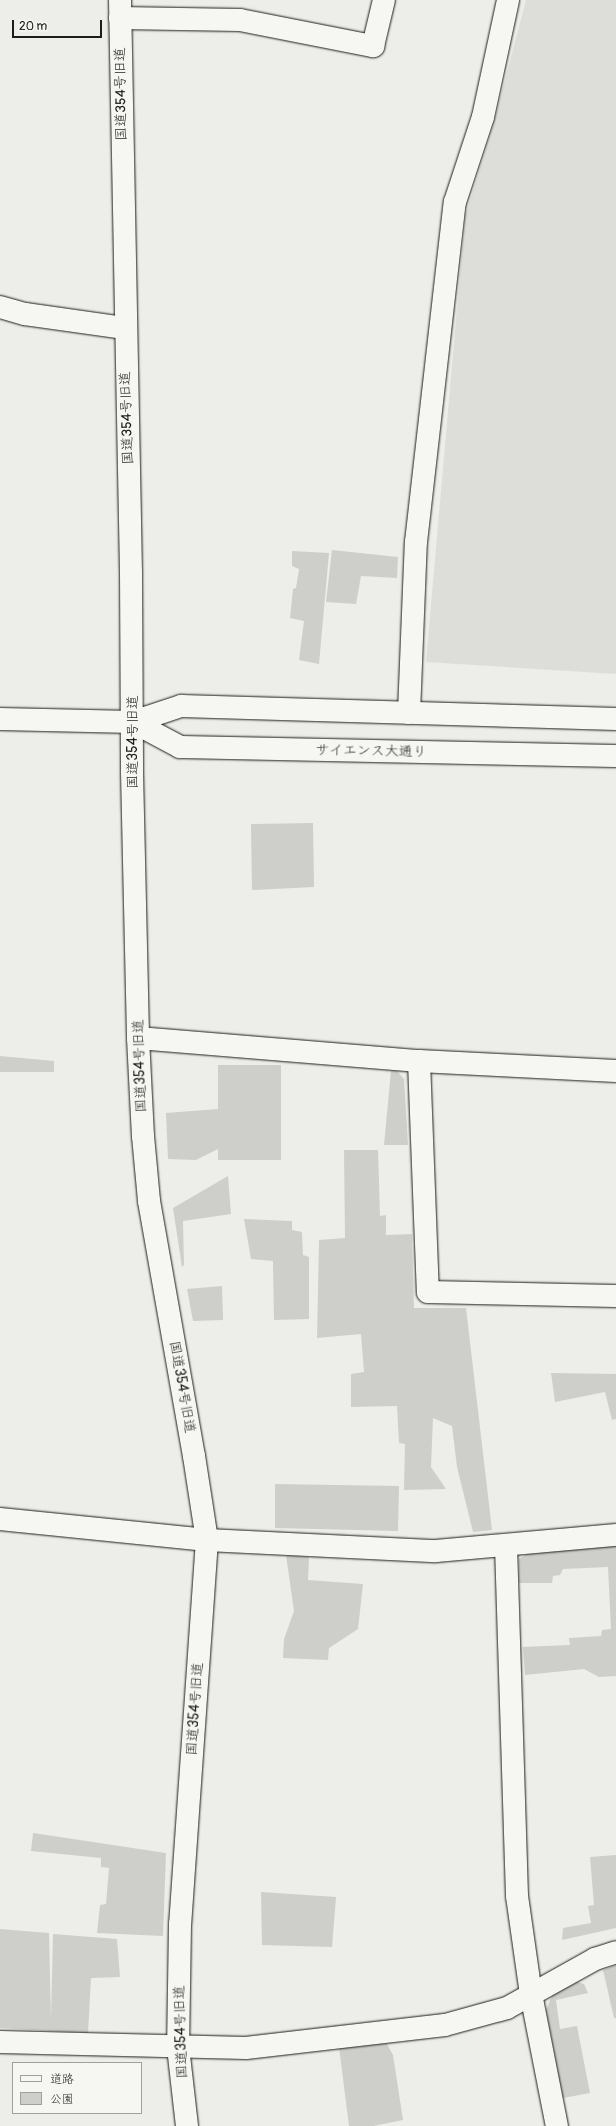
<!DOCTYPE html>
<html>
<head>
<meta charset="utf-8">
<style>
	body { margin:0 }
	#map { position:relative; width:616px; height:2126px; overflow:hidden; background:#edede9; font-family:Pangolin,"Klee One",sans-serif }
	div>[style] { position:absolute }
	.built>* { inset:0; background:#ddddda }
	.green>* { inset:0; background:#cececb }
	.roads { filter:drop-shadow(0 0 1px #1c1c1c) drop-shadow(0 0 1px #1c1c1c) }
	.minor>* { height:22px; margin:-11px; padding:0 11px; transform-origin:11px; border-radius:11px; background:#f6f6f2 }
	.major>* { height:22px; margin:-11px; padding:0 11px; transform-origin:11px; border-radius:11px; background:#f6f6f2 }
	span { translate:-50% -50%; white-space:nowrap; text-align:center; line-height:1.15; -webkit-text-stroke:3px #f6f6f2; paint-order:stroke }
	.street-label { font-size:14px; color:#1c1c1c }
	.legend { position:absolute; left:12px; top:2062px; width:130px; height:52px; box-sizing:border-box; background:#f6f6f2; border:1px solid #9f9f9c; margin:0; padding:5px 7px; list-style:none; font-size:12px; color:#1c1c1c }
	.legend li { display:flex; align-items:center; gap:8px; height:20px }
	.legend b { width:20px; border:1px solid #9f9f9c }
	.scale { position:absolute; left:12px; top:20px; width:90px; height:18px; box-sizing:border-box; border:2px solid #1c1c1c; border-top:0; padding-left:5px; font-size:12px; line-height:14px; white-space:nowrap; color:#1c1c1c; -webkit-text-stroke:3px #f6f6f2; paint-order:stroke }
</style>
</head>
<body>
<div id="map">
	<div class="built">
		<div style="clip-path:polygon(526px 0,616px 0,616px 674px,426px 662px,465px 217px,493px 125px)"></div>
	</div>
	<div class="green">
		<div style="clip-path:polygon(332px 550px,398px 557px,397px 578px,361px 576px,356px 604px,326px 602px)"></div>
		<div style="clip-path:polygon(292px 551px,329px 553px,319px 664px,299px 660px,304px 621px,290px 618px,293px 589px,296px 588px,299px 569px,292px 566px)"></div>
		<div style="clip-path:polygon(313px 823px,314px 887px,252px 890px,251px 824px)"></div>
		<div style="clip-path:polygon(0 1056px,54px 1061px,54px 1072px,0 1072px)"></div>
		<div style="clip-path:polygon(218px 1065px,281px 1065px,281px 1160px,218px 1160px,218px 1149px,196px 1160px,168px 1159px,166px 1113px,218px 1109px)"></div>
		<div style="clip-path:polygon(396px 1070px,404px 1079px,408px 1145px,384px 1145px,391px 1071px)"></div>
		<div style="clip-path:polygon(344px 1150px,378px 1150px,380px 1216px,386px 1215px,386px 1235px,412px 1234px,414px 1308px,466px 1308px,492px 1530px,473px 1532px,457px 1467px,452px 1426px,433px 1418px,431px 1467px,446px 1489px,404px 1490px,405px 1444px,399px 1443px,397px 1406px,351px 1407px,351px 1374px,364px 1372px,361px 1334px,317px 1338px,319px 1240px,345px 1238px)"></div>
		<div style="clip-path:polygon(228px 1176px,231px 1214px,183px 1221px,184px 1265px,182px 1267px,173px 1208px)"></div>
		<div style="clip-path:polygon(244px 1219px,292px 1221px,292px 1230px,302px 1232px,303px 1255px,309px 1257px,309px 1319px,274px 1320px,273px 1261px,251px 1259px)"></div>
		<div style="clip-path:polygon(222px 1286px,223px 1320px,193px 1321px,187px 1289px)"></div>
		<div style="clip-path:polygon(551px 1373px,616px 1374px,616px 1419px,612px 1420px,605px 1392px,555px 1402px)"></div>
		<div style="clip-path:polygon(275px 1484px,399px 1486px,398px 1531px,275px 1528px)"></div>
		<div style="clip-path:polygon(616px 1544px,616px 1676px,599px 1677px,584px 1669px,525px 1675px,523px 1647px,570px 1645px,569px 1638px,601px 1636px,602px 1630px,611px 1629px,608px 1567px,563px 1569px,560px 1575px,553px 1576px,552px 1583px,519px 1583px,519px 1559px,527px 1554px)"></div>
		<div style="clip-path:polygon(286px 1555px,309px 1557px,308px 1580px,363px 1584px,358px 1629px,329px 1648px,328px 1660px,283px 1658px,284px 1639px,294px 1611px)"></div>
		<div style="clip-path:polygon(33px 1833px,166px 1853px,163px 1936px,97px 1933px,100px 1905px,106px 1904px,109px 1868px,101px 1867px,101px 1858px,31px 1851px)"></div>
		<div style="clip-path:polygon(616px 1855px,616px 1928px,562px 1940px,563px 1928px,591px 1923px,588px 1906px,594px 1905px,590px 1857px)"></div>
		<div style="clip-path:polygon(261px 1892px,336px 1897px,332px 1947px,262px 1945px)"></div>
		<div style="clip-path:polygon(0 1929px,49px 1933px,51px 2019px,53px 1934px,117px 1939px,120px 1977px,91px 1978px,88px 2033px,0 2028px)"></div>
		<div style="clip-path:polygon(616px 1965px,616px 2018px,614px 2018px,603px 1970px)"></div>
		<div style="clip-path:polygon(574px 1981px,584px 1984px,588px 1993px,556px 2000px,560px 2029px,577px 2026px,590px 2093px,563px 2098px,546px 2010px,554px 1991px)"></div>
		<div style="clip-path:polygon(386px 2042px,393px 2055px,403px 2120px,373px 2126px,349px 2126px,339px 2047px)"></div>
	</div>
	<div class="roads">
		<div class="minor">
			<div style="left:120px;top:0;width:572px;rotate:88.9deg"></div>
			<div style="left:131px;top:572px;width:200px;rotate:89.7deg"></div>
			<div style="left:132px;top:772px;width:266px;rotate:88.7deg"></div>
			<div style="left:138px;top:1038px;width:98px;rotate:87.1deg"></div>
			<div style="left:143px;top:1136px;width:65px;rotate:84.7deg"></div>
			<div style="left:149px;top:1201px;width:259px;rotate:80deg"></div>
			<div style="left:194px;top:1456px;width:85px;rotate:81.2deg"></div>
			<div style="left:207px;top:1540px;width:385px;rotate:94deg"></div>
			<div style="left:180px;top:1924px;width:123px;rotate:90.9deg"></div>
			<div style="left:178px;top:2047px;width:80px;rotate:83.5deg"></div>
			<div style="left:120px;top:18px;width:120px;rotate:1deg"></div>
			<div style="left:240px;top:20px;width:136px;rotate:11.1deg"></div>
			<div style="left:373px;top:46px;width:47px;rotate:-76.6deg"></div>
			<div style="left:0;top:307px;width:26px;rotate:16deg"></div>
			<div style="left:25px;top:314px;width:101px;rotate:8deg"></div>
			<div style="left:409px;top:713px;width:171px;rotate:-87.7deg"></div>
			<div style="left:416px;top:542px;width:342px;rotate:-83.5deg"></div>
			<div style="left:455px;top:202px;width:89px;rotate:-71.8deg"></div>
			<div style="left:483px;top:117px;width:120px;rotate:-77.9deg"></div>
			<div style="left:138px;top:1038px;width:282px;rotate:4.7deg"></div>
			<div style="left:419px;top:1061px;width:197px;rotate:2.9deg"></div>
			<div style="left:419px;top:1061px;width:231px;rotate:87.8deg"></div>
			<div style="left:428px;top:1292px;width:188px;rotate:1.2deg"></div>
			<div style="left:0;top:1519px;width:208px;rotate:5.8deg"></div>
			<div style="left:207px;top:1540px;width:229px;rotate:2.8deg"></div>
			<div style="left:436px;top:1551px;width:181px;rotate:-5.1deg"></div>
			<div style="left:506px;top:1546px;width:350px;rotate:88.2deg"></div>
			<div style="left:517px;top:1896px;width:99px;rotate:81.9deg"></div>
			<div style="left:531px;top:1994px;width:135px;rotate:78.9deg"></div>
			<div style="left:0;top:2042px;width:246px;rotate:1.4deg"></div>
			<div style="left:246px;top:2048px;width:200px;rotate:-6.6deg"></div>
			<div style="left:445px;top:2025px;width:64px;rotate:-15.3deg"></div>
			<div style="left:507px;top:2008px;width:101px;rotate:-29.1deg"></div>
			<div style="left:595px;top:1959px;width:22px;rotate:-18deg"></div>
		</div>
		<div class="major">
			<div style="left:0;top:719px;width:133px;rotate:1.3deg"></div>
			<div style="left:133px;top:722px;width:51px;rotate:-18.4deg"></div>
			<div style="left:181px;top:706px;width:435px;rotate:1.7deg"></div>
			<div style="left:133px;top:722px;width:53px;rotate:28deg"></div>
			<div style="left:180px;top:747px;width:436px;rotate:1.2deg"></div>
		</div>
	</div>
	<div class="street-label">
		<span style="left:121px;top:94px;rotate:-91deg">国道354号旧道</span>
		<span style="left:127px;top:418px;rotate:-92deg">国道354号旧道</span>
		<span style="left:133px;top:742px;rotate:-90deg">国道354号旧道</span>
		<span style="left:371px;top:751px;rotate:1deg">サイエンス大通り</span>
		<span style="left:140px;top:1066px;rotate:-92deg">国道354号旧道</span>
		<span style="left:182px;top:1387px;rotate:80deg">国道354号旧道</span>
		<span style="left:195px;top:1709px;rotate:-86deg">国道354号旧道</span>
		<span style="left:181px;top:2032px;rotate:-92deg">国道354号旧道</span>
	</div>
	<ul class="legend">
	<li><b style="height:5px;background:#f6f6f2"></b>道路</li>
	<li><b style="height:11px;background:#cececb"></b>公園</li>
	</ul>
	<div class="scale">20 m</div>
</div>
</body>
</html>
